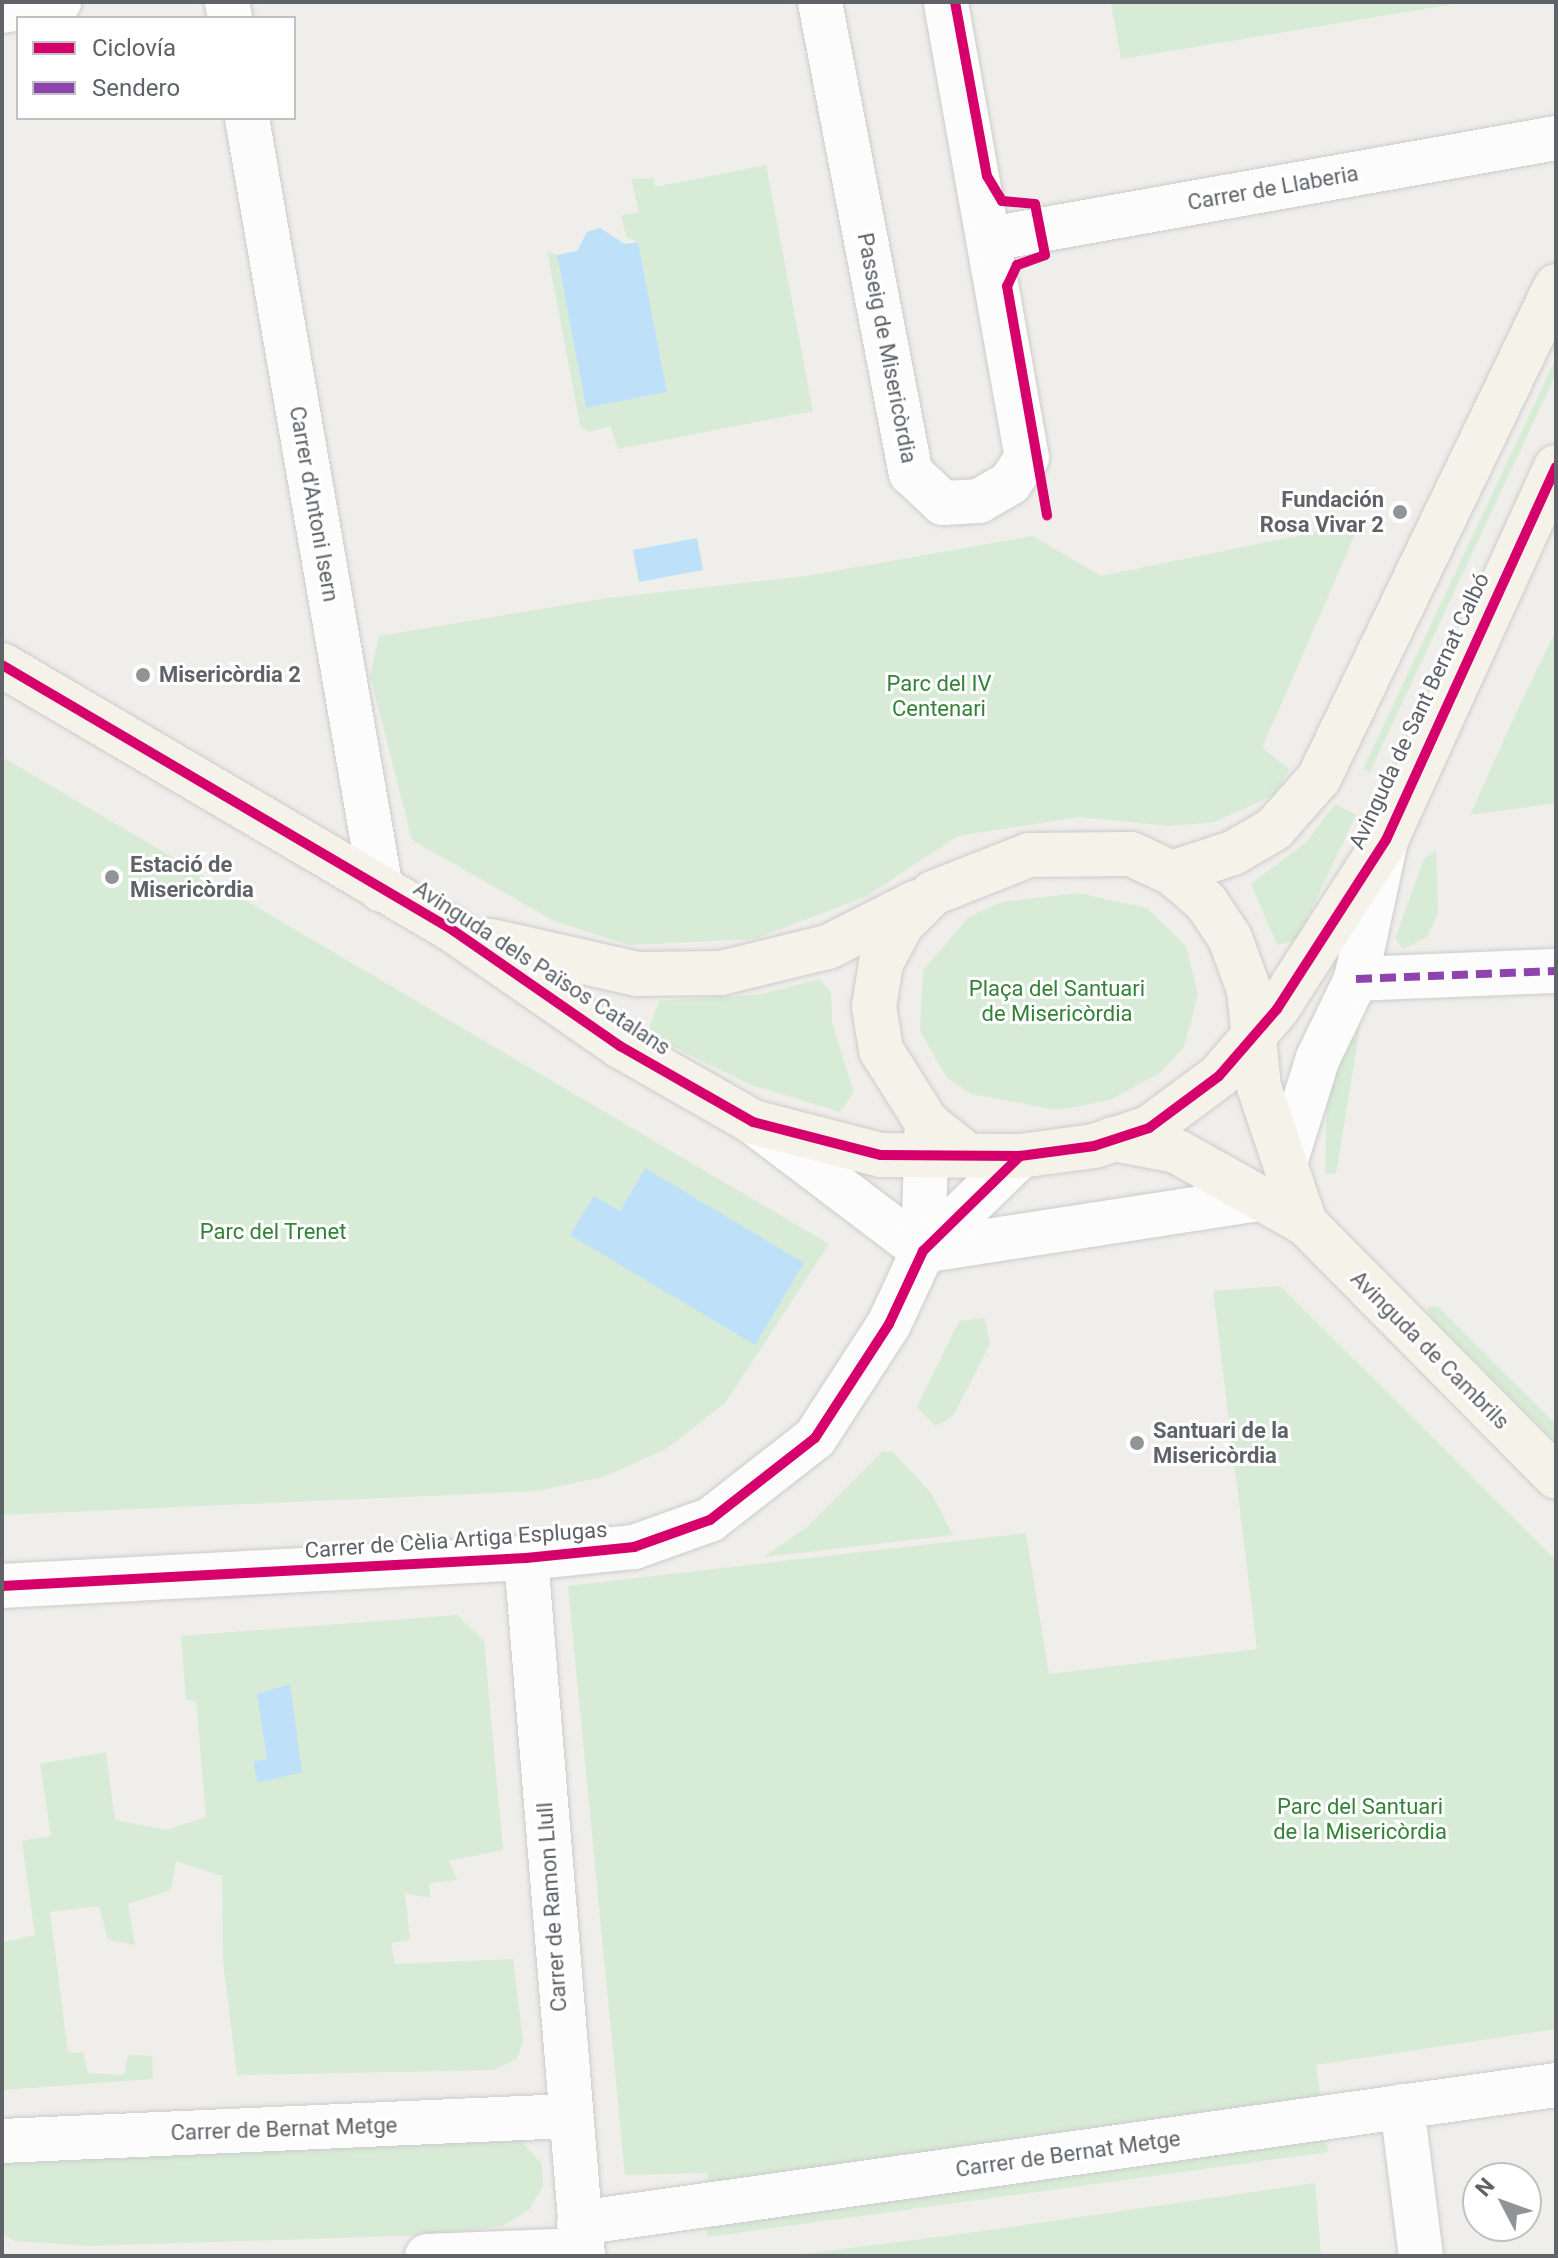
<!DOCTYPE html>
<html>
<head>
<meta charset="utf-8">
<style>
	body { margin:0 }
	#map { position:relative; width:1558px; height:2258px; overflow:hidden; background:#efeeea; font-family:Roboto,sans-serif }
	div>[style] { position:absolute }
	.green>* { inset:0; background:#d8ebd6 }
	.water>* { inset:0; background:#bfe0f9 }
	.roads { filter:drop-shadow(0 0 2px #cbcccc) drop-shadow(0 0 2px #cbcccc) }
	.minor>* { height:44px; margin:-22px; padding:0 22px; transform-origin:22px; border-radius:22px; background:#fdfcfc }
	.major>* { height:44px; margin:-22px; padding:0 22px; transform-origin:22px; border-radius:22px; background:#f4f2e9 }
	.quiet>* { height:8px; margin-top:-4px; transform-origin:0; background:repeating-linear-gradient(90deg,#8e44ad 0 16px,transparent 0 24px) }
	.cycleway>* { height:10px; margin:-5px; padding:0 5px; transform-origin:5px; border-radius:5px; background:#d6006c }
	.dots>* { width:22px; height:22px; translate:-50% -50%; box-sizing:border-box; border:4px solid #fff; border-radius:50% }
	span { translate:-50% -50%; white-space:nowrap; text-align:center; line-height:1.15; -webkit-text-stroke:6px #fff; paint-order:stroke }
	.street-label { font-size:22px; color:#5f6368 }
	.poi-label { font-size:22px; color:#5f6368; font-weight:700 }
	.right { translate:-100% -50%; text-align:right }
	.left { translate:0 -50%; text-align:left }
	.park-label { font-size:22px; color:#348238 }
	.frame { position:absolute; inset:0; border:4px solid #5f6368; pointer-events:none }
	.legend { position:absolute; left:16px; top:16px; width:280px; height:104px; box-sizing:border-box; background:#fff; border:2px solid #bfc1c3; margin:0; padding:10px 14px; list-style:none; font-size:24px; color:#5f6368 }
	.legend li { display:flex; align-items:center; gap:16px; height:40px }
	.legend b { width:40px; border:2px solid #bfc1c3 }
	.north { position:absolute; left:1462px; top:2162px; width:80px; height:80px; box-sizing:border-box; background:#fff; border:2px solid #bfc1c3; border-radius:50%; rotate:311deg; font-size:22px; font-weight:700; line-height:32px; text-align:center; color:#5f6368 }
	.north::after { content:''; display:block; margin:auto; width:28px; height:36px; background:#919496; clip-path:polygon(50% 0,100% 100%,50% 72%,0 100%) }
</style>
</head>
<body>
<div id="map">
	<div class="green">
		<div style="clip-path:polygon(1111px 2px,1467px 2px,1121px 59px)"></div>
		<div style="clip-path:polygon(766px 165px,813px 411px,618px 449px,610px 426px,589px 432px,580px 425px,547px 250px,557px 255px,586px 408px,667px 392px,638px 242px,627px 238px,621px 216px,639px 212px,631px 179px,654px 178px,655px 187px)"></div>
		<div style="clip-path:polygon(1556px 358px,1556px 374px,1370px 772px,1363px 769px)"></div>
		<div style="clip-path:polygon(1360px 523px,1262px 748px,1290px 769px,1274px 795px,1214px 822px,1169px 826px,1079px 817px,958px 836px,867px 896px,755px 939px,629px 945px,556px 922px,412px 840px,370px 675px,379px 636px,600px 599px,807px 576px,1032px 536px,1101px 576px)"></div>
		<div style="clip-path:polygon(1556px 630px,1556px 803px,1470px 815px,1517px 711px)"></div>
		<div style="clip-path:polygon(2px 757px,829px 1244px,725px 1403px,666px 1449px,603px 1477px,537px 1491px,2px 1515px)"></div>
		<div style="clip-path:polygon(1335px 804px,1356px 815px,1297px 940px,1277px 945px,1251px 884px,1306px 842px)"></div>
		<div style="clip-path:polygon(1436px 850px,1438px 913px,1427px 937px,1403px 949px,1395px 938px,1424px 859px)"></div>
		<div style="clip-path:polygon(1078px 893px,1147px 908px,1186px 946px,1198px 995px,1184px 1047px,1160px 1073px,1110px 1100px,1057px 1110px,971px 1094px,947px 1078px,920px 1031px,923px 970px,969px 917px,1001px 902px)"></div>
		<div style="clip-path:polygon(819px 979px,831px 992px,832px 1023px,854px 1092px,840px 1112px,751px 1085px,647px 1034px,659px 1001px,762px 994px)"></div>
		<div style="clip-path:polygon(1360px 1027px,1336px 1174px,1325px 1173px,1327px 1086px)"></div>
		<div style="clip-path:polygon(1280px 1286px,1556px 1560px,1556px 2029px,1316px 2065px,1328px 2152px,707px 2237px,708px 2173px,625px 2175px,568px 1586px,1026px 1533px,1049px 1674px,1257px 1649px,1213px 1291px)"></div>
		<div style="clip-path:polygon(1437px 1306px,1556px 1424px,1556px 1442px,1429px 1315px,1428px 1307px)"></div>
		<div style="clip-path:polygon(985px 1318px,990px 1344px,953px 1416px,936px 1426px,917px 1407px,959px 1321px)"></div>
		<div style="clip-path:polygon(892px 1451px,932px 1494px,953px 1535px,764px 1557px,808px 1526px,882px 1452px)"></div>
		<div style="clip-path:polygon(457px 1615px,484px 1641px,503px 1850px,449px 1861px,457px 1880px,429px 1883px,430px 1898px,405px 1893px,410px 1940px,391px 1943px,395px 1964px,513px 1959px,523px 2041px,517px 2059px,494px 2070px,237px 2075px,223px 1961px,222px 1876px,176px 1861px,171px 1890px,128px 1904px,135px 1945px,108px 1940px,99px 1906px,50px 1912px,68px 2052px,83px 2053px,88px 2073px,124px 2075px,128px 2055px,152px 2056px,153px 2079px,2px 2090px,2px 1943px,35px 1935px,22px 1841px,51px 1836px,40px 1764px,106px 1752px,115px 1820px,167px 1830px,206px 1817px,196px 1701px,186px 1700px,181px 1636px)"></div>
		<div style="clip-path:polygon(519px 2139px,542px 2164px,543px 2186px,529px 2210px,502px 2226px,428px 2235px,90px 2246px,15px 2241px,2px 2234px,2px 2165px,9px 2158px)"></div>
		<div style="clip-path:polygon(1315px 2183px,1321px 2256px,787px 2256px,984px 2231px)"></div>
	</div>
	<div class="water">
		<div style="clip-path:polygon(600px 228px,625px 244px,638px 242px,667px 392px,586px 408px,557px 255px,577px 251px,587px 232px)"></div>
		<div style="clip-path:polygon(697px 538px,703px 570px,639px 582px,633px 550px)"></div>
		<div style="clip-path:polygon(645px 1168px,804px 1263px,755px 1345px,570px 1235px,594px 1196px,620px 1211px)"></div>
		<div style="clip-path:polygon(290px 1684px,302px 1772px,258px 1783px,253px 1762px,267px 1759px,257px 1694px)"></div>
	</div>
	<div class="roads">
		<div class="minor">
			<div style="left:227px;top:2px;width:16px;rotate:79deg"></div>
			<div style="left:820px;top:2px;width:480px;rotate:79.1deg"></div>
			<div style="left:911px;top:473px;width:44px;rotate:43.2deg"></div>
			<div style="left:943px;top:503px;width:36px;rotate:-3deg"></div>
			<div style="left:979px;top:501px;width:36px;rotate:-30deg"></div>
			<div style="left:1010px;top:483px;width:30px;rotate:-56deg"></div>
			<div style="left:1027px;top:458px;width:463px;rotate:-100.1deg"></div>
			<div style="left:2px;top:11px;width:58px;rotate:-9deg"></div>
			<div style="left:247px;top:118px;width:783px;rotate:80.14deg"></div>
			<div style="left:990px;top:239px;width:575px;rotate:-10.12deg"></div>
			<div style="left:1356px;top:979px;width:200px;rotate:-2.3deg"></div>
			<div style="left:753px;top:1122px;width:213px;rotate:37.2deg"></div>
			<div style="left:1285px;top:1163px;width:110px;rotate:-72.6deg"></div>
			<div style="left:1318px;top:1058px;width:88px;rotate:-64.3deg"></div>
			<div style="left:1356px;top:979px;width:142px;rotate:-77.8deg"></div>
			<div style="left:923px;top:1251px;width:340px;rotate:-8.8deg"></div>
			<div style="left:923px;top:1251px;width:128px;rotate:-88.2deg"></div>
			<div style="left:526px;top:1558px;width:700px;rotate:85.33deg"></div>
			<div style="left:2px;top:1586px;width:525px;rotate:-3.06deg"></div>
			<div style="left:526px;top:1558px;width:109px;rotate:-5.8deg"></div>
			<div style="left:634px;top:1547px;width:81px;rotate:-19.6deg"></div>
			<div style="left:710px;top:1520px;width:133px;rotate:-38deg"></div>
			<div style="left:815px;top:1438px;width:136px;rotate:-57deg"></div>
			<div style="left:889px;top:1324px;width:81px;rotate:-65deg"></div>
			<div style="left:923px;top:1251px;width:136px;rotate:-44.4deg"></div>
			<div style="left:1402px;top:2106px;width:151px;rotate:82.8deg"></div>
			<div style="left:2px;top:2141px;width:566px;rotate:-2.53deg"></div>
			<div style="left:579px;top:2223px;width:987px;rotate:-8.04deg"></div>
			<div style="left:427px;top:2256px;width:155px;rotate:-2.2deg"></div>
		</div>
		<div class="major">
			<div style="left:2px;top:665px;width:521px;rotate:30.45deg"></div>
			<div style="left:451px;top:929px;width:206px;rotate:34.7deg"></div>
			<div style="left:620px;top:1046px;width:153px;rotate:29.7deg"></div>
			<div style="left:753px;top:1122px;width:132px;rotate:14.5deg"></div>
			<div style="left:881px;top:1155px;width:139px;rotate:0.4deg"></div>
			<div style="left:1020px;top:1156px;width:75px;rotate:-7.7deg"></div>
			<div style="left:1094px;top:1146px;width:58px;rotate:-18.1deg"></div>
			<div style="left:1149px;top:1128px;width:87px;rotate:-36.6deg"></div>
			<div style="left:1219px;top:1076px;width:89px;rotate:-49.1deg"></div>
			<div style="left:1277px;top:1009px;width:201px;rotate:-57.2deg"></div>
			<div style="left:1386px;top:840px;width:410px;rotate:-65.5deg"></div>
			<div style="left:1172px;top:873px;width:64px;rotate:-18.2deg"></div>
			<div style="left:1233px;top:853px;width:48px;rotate:-30.3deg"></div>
			<div style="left:1274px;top:829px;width:68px;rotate:-48.6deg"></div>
			<div style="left:1319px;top:778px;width:546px;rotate:-64.28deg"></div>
			<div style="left:491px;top:941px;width:151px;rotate:12.7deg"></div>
			<div style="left:638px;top:974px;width:83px;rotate:-0.7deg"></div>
			<div style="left:721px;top:973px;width:110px;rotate:-13.7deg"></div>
			<div style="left:828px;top:947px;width:100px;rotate:-26.8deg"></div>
			<div style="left:1113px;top:1139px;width:64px;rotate:10.8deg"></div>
			<div style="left:1176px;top:1151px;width:148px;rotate:29.2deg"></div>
			<div style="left:1305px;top:1223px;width:357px;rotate:45.3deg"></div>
			<div style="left:962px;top:1151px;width:45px;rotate:-141.3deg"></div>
			<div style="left:927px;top:1123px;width:86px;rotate:-122.2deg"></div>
			<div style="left:881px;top:1050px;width:44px;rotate:-99.2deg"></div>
			<div style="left:874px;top:1007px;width:45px;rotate:-81deg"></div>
			<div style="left:881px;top:963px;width:44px;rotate:-61.7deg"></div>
			<div style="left:902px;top:924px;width:44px;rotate:-45deg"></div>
			<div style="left:933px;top:893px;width:103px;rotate:-21.6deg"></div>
			<div style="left:1029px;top:855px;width:102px;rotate:-0.6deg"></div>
			<div style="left:1131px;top:854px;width:45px;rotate:24.9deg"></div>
			<div style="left:1172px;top:873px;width:45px;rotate:40.5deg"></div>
			<div style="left:1206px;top:902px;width:43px;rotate:56.3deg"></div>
			<div style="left:1230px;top:938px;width:55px;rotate:69.9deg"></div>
			<div style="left:1249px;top:990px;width:98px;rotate:84.1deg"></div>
			<div style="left:1259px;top:1087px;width:144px;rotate:71.3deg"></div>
		</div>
	</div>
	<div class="quiet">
		<div style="left:50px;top:2px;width:1px;rotate:90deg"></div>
		<div style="left:1356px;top:979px;width:200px;rotate:-2.3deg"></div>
	</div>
	<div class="cycleway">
		<div style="left:955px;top:2px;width:177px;rotate:79.6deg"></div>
		<div style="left:987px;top:176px;width:29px;rotate:59deg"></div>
		<div style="left:1002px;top:201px;width:33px;rotate:5deg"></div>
		<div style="left:1035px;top:204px;width:52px;rotate:78.9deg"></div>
		<div style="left:1045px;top:255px;width:30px;rotate:160deg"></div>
		<div style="left:1017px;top:265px;width:23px;rotate:115deg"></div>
		<div style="left:1007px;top:286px;width:233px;rotate:80.1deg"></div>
		<div style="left:2px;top:665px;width:521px;rotate:30.45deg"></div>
		<div style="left:451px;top:929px;width:206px;rotate:34.7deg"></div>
		<div style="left:620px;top:1046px;width:153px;rotate:29.7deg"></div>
		<div style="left:753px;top:1122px;width:132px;rotate:14.5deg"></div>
		<div style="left:881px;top:1155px;width:139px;rotate:0.4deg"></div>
		<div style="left:1020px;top:1156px;width:75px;rotate:-7.7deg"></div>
		<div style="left:1094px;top:1146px;width:58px;rotate:-18.1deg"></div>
		<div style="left:1149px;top:1128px;width:87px;rotate:-36.6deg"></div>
		<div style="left:1219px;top:1076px;width:89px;rotate:-49.1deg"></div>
		<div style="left:1277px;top:1009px;width:201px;rotate:-57.2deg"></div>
		<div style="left:1386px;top:840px;width:410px;rotate:-65.5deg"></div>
		<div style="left:2px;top:1586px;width:525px;rotate:-3.06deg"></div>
		<div style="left:526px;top:1558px;width:109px;rotate:-5.8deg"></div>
		<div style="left:634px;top:1547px;width:81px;rotate:-19.6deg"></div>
		<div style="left:710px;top:1520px;width:133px;rotate:-38deg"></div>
		<div style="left:815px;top:1438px;width:136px;rotate:-57deg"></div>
		<div style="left:889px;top:1324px;width:81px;rotate:-65deg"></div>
		<div style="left:923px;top:1251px;width:136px;rotate:-44.4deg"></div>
	</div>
	<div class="dots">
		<div style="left:1400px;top:512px;background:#919496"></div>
		<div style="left:143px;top:675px;background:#919496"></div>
		<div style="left:112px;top:877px;background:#919496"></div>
		<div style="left:1137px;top:1443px;background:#919496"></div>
	</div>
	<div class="street-label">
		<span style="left:1273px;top:188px;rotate:-10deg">Carrer de Llaberia</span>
		<span style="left:887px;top:348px;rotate:79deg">Passeig de Misericòrdia</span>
		<span style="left:314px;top:504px;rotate:80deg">Carrer d'Antoni Isern</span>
		<span style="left:1419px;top:711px;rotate:-65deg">Avinguda de Sant Bernat Calbó</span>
		<span style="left:542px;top:968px;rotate:33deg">Avinguda dels Països Catalans</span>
		<span style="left:1430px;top:1350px;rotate:45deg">Avinguda de Cambrils</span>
		<span style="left:456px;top:1540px;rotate:-4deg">Carrer de Cèlia Artiga Esplugas</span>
		<span style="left:552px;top:1907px;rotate:-94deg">Carrer de Ramon Llull</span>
		<span style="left:284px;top:2129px;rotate:-2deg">Carrer de Bernat Metge</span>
		<span style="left:1068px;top:2154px;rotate:-8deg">Carrer de Bernat Metge</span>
	</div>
	<div class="poi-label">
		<span class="right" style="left:1384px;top:512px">Fundación<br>Rosa Vivar 2</span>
		<span class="left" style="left:159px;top:675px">Misericòrdia 2</span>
		<span class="left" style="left:130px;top:877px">Estació de<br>Misericòrdia</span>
		<span class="left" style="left:1153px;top:1443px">Santuari de la<br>Misericòrdia</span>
	</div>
	<div class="park-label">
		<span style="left:939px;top:696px">Parc del IV<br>Centenari</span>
		<span style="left:1057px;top:1001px">Plaça del Santuari<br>de Misericòrdia</span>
		<span style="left:273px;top:1232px">Parc del Trenet</span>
		<span style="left:1360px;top:1819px">Parc del Santuari<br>de la Misericòrdia</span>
	</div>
	<div class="frame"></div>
	<ul class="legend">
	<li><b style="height:10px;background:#d6006c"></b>Ciclovía</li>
	<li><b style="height:10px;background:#8e44ad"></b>Sendero</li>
	</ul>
	<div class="north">N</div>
</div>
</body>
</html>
